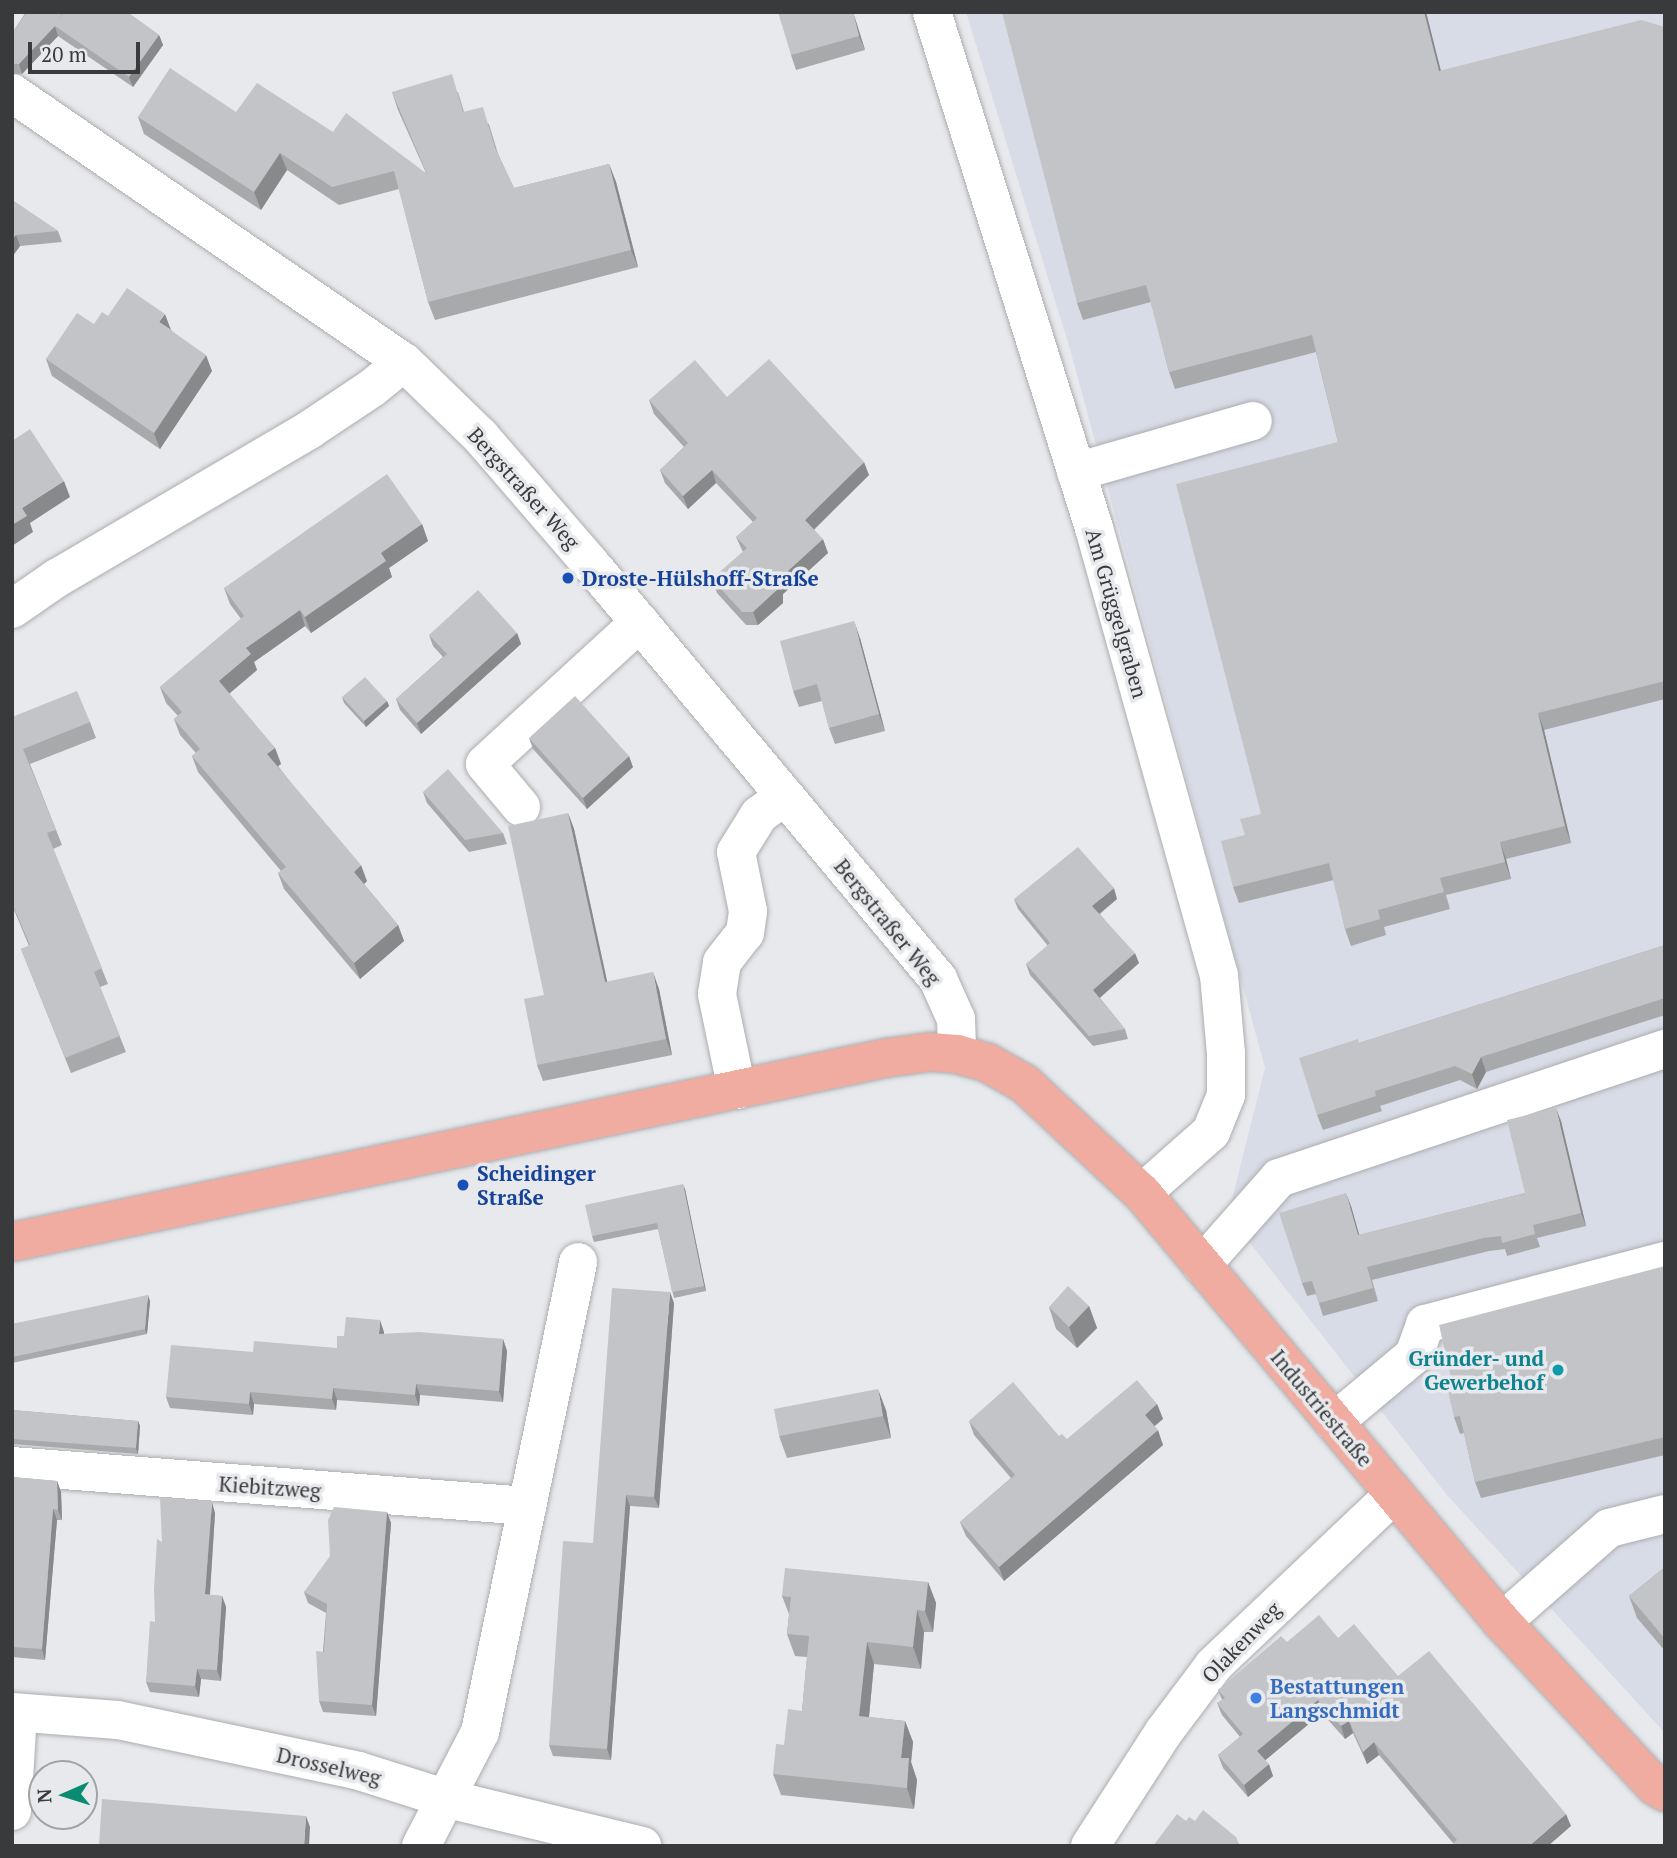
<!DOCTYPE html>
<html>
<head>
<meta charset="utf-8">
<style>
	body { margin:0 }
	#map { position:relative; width:1677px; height:1858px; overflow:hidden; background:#e8e9ec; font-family:"PT Serif",serif }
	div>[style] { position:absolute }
	.built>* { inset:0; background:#d7dce6 }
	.roads { filter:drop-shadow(0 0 2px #acadb0) drop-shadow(0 0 2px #acadb0) }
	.minor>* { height:38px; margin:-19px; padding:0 19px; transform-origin:19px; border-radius:19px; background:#fff }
	.major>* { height:38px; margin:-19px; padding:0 19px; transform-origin:19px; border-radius:19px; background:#f0aca0 }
	.wall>* { inset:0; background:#a8a9ab }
	.shaded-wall>* { inset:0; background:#88898b }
	.building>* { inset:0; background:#c3c4c7 }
	.dots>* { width:19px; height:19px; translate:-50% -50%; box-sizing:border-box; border:4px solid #e8e9ec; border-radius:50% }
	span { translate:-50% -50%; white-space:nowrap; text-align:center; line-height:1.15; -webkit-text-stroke:7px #e8e9ec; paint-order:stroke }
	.street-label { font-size:21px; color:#393a3b }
	.transit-label { font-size:21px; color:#164399; font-weight:700 }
	.left { translate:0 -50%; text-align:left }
	.culture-label { font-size:21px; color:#0d838f; font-weight:700 }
	.right { translate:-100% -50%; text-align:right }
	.shop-label { font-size:21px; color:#366cbe; font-weight:700 }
	.frame { position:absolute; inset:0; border:14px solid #393a3b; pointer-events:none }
	.north { position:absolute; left:28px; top:1760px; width:70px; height:70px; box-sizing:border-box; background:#e8e9ec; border:2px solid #a2a3a5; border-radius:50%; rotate:267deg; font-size:19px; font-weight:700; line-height:28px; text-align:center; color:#393a3b }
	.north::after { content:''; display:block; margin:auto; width:24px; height:32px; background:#0a8c71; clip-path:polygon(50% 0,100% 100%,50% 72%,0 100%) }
	.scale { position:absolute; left:28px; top:42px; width:112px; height:32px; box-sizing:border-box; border:4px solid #393a3b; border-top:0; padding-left:9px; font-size:21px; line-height:24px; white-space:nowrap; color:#393a3b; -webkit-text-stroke:5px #e8e9ec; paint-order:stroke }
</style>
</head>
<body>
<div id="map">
	<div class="built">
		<div style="clip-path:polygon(966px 12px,1665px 12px,1665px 1733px,1447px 1495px,1228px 1215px,1265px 1068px,1070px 349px)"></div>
	</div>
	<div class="roads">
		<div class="minor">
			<div style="left:932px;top:12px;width:541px;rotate:72.57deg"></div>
			<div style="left:1094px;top:528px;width:464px;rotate:74.4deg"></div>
			<div style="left:1219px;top:975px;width:78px;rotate:84.9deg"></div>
			<div style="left:1226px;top:1053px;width:42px;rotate:90deg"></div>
			<div style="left:1226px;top:1095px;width:40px;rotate:112deg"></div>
			<div style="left:1211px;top:1132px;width:92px;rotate:138.5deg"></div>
			<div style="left:12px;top:93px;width:475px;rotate:34.5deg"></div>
			<div style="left:404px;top:362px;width:107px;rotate:44.2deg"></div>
			<div style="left:481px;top:437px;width:165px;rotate:49.2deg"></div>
			<div style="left:589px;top:562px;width:544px;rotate:50.07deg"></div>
			<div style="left:938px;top:979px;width:44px;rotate:65.8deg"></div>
			<div style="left:956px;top:1019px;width:35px;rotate:88deg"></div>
			<div style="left:1076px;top:472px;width:184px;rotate:-16.1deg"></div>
			<div style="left:12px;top:609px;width:55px;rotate:-34.6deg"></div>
			<div style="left:57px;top:578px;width:292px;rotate:-30.4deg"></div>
			<div style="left:309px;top:430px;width:76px;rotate:-33.7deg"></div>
			<div style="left:372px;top:388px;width:41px;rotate:-39.1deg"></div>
			<div style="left:521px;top:807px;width:56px;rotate:-129.9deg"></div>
			<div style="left:485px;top:764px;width:210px;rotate:-42.5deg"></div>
			<div style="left:737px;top:1090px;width:98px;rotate:-101.8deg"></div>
			<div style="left:717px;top:994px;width:32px;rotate:-81deg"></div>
			<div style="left:722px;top:962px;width:37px;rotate:-52deg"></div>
			<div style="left:745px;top:933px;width:22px;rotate:-82deg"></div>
			<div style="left:748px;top:911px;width:60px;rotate:-101.5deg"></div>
			<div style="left:736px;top:852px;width:44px;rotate:-58.1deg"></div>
			<div style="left:759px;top:815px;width:32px;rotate:-36deg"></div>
			<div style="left:1202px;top:1265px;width:116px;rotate:-48.5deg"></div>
			<div style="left:1279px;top:1178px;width:407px;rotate:-18.5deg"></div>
			<div style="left:1334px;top:1422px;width:104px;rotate:-39.9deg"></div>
			<div style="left:1414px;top:1355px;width:33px;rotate:-70deg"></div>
			<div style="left:1425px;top:1324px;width:248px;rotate:-14.7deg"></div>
			<div style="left:12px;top:1466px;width:517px;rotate:4.44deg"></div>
			<div style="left:1502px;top:1622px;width:142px;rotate:-41.3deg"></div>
			<div style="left:1609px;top:1528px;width:58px;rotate:-14deg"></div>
			<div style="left:12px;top:1712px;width:106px;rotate:4.3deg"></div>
			<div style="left:118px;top:1720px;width:246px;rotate:11.9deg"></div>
			<div style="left:359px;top:1771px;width:89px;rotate:17.6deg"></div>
			<div style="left:444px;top:1798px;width:204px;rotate:13.6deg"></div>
			<div style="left:12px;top:1811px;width:98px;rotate:-86.5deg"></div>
			<div style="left:421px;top:1846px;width:128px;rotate:-62.6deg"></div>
			<div style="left:480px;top:1732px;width:480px;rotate:-78.2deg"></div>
			<div style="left:1090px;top:1846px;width:135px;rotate:-57.1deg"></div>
			<div style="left:1163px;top:1733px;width:85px;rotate:-53.1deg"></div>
			<div style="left:1214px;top:1665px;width:248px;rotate:-43.5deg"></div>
		</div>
		<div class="major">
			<div style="left:12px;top:1242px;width:893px;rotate:-11.89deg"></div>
			<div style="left:886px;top:1058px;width:44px;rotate:-7.8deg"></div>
			<div style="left:930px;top:1052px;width:27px;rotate:4deg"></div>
			<div style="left:957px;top:1054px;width:32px;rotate:16deg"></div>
			<div style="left:988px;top:1063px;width:43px;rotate:29.6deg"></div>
			<div style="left:1025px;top:1084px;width:160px;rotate:43deg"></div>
			<div style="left:1142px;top:1193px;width:560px;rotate:50deg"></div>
			<div style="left:1502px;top:1622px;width:224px;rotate:47deg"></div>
			<div style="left:1655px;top:1786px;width:12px;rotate:31deg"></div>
		</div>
	</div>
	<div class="wall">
		<div style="clip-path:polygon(26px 12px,127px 12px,159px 35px,163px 45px,133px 87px,58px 36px,22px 74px,12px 74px,12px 33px)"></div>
		<div style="clip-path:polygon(853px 12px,865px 50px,796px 70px,791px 55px)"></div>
		<div style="clip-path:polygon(1426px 12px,1441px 71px,1665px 27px,1665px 699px,1544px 730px,1571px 843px,1506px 859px,1511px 879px,1446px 895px,1450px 909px,1384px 927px,1386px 935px,1351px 946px,1345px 929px,1334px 880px,1239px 903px,1233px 887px,1245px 835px,1261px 814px,1338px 442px,1316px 352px,1175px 389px,1169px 372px,1151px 302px,1083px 320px,1077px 303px)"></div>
		<div style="clip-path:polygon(392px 92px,458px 92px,464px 112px,489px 124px,498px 154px,514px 188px,609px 164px,616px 182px,638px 267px,435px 320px,428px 302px,399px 189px,339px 205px,287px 170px,261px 210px,144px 134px,138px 117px,236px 112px,333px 132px,426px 173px,398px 110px)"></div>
		<div style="clip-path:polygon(12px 200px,58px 231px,62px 242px,20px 246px,12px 257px)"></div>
		<div style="clip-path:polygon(108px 316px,171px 330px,212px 371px,160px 449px,52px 376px,46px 359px,94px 324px)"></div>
		<div style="clip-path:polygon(727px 397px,869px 475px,814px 530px,828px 553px,783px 594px,783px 603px,758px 625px,746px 625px,717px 593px,712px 579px,743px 552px,736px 537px,753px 522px,716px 483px,688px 509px,665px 483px,660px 470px,684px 447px,654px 414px,649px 400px)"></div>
		<div style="clip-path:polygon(422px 524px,428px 541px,389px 568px,392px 577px,311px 633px,305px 626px,254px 662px,257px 670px,229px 694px,275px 748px,281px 764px,278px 766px,367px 881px,364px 884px,398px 925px,404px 941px,360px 979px,284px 889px,278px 873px,281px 871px,198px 772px,192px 756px,196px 753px,180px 735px,174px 719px,178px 716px,166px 703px,160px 687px,241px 619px,230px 604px,224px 588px)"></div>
		<div style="clip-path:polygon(517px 633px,521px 644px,421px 734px,400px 710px,396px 699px,443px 657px,433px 646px,429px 635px)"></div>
		<div style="clip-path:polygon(860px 638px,885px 731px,835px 744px,829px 728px,822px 701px,799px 707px,793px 691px)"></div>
		<div style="clip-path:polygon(342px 697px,387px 701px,389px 706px,366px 727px,344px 703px)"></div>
		<div style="clip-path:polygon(12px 717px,90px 722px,96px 738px,30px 764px,62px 845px,53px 849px,108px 984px,100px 987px,126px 1052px,71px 1073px,21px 949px,29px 946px,12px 905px)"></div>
		<div style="clip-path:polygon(529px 738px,633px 767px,587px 809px,533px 749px)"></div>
		<div style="clip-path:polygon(423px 792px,503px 833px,507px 844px,469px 852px,427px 803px)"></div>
		<div style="clip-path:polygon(568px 813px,574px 829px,607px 982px,659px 989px,672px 1055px,543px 1081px,537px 1065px,544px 995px)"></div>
		<div style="clip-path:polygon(1014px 899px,1117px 899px,1100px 914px,1139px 963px,1100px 998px,1125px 1029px,1128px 1039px,1093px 1046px,1030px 975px,1026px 964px,1048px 946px,1018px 909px)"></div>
		<div style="clip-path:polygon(1665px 945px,1665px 1015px,1486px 1072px,1477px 1089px,1460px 1080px,1380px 1106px,1382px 1111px,1323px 1130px,1317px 1115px,1359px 1043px)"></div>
		<div style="clip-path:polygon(1561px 1121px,1586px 1226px,1537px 1238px,1540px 1247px,1507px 1256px,1505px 1249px,1489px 1251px,1372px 1280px,1378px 1301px,1323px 1316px,1316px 1294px,1307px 1296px,1302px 1283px,1351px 1206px,1359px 1235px,1525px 1193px)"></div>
		<div style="clip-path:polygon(685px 1189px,706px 1291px,674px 1298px,658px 1229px,594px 1242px,592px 1236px)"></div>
		<div style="clip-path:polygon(1665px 1266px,1665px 1455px,1481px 1498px,1475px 1482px,1464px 1433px,1460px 1434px,1454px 1417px,1453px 1386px)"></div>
		<div style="clip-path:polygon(150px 1301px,147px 1334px,12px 1363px,12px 1324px)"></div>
		<div style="clip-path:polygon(674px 1303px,659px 1508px,630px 1506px,611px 1760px,553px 1756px,549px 1745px,593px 1543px)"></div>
		<div style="clip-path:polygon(1089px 1306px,1097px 1328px,1077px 1348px,1056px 1329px,1049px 1307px)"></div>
		<div style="clip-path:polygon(384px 1332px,384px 1334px,503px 1339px,507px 1351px,503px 1402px,420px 1395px,419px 1406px,337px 1400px,336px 1410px,254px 1404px,253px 1415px,170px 1408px,166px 1397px,253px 1352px,337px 1348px)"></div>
		<div style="clip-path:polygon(1157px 1404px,1163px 1419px,1154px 1426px,1163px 1445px,1004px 1581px,966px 1536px,960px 1522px,1011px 1478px,974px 1435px,969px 1421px,1067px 1439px)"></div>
		<div style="clip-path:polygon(12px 1410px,138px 1421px,140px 1426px,138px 1454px,12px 1444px)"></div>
		<div style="clip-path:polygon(886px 1410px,891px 1438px,787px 1458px,779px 1436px)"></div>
		<div style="clip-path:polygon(12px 1477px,57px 1481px,61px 1492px,62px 1520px,57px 1520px,45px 1660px,12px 1657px)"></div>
		<div style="clip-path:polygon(387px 1512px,391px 1523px,376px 1716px,323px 1712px,319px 1701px,326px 1613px,308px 1603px,304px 1592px)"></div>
		<div style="clip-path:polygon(215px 1513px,210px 1595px,222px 1596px,226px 1607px,221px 1681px,201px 1679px,199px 1697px,150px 1692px,146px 1682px,155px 1622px,162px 1542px)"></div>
		<div style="clip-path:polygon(1665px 1567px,1665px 1651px,1637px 1618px,1629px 1596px)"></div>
		<div style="clip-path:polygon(928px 1582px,936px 1603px,933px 1632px,924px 1632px,921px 1669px,874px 1664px,869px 1717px,905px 1721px,913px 1742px,911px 1762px,917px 1780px,914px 1809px,781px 1795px,773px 1774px,784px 1745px,802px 1711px,807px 1657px,795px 1656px,787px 1634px,789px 1614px,782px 1596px)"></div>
		<div style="clip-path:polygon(1338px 1638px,1398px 1676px,1571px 1826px,1453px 1843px,1379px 1755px,1367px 1764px,1353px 1733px,1345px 1739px,1322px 1713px,1265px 1760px,1273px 1776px,1248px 1797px,1223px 1768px,1218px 1755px,1240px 1737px,1222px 1715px,1217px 1703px,1222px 1700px,1218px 1690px,1287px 1642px)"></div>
	</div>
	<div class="shaded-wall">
		<div style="clip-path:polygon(853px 12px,865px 50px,859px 36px)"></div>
		<div style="clip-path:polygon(1424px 12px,1426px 12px,1445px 88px,1439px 71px)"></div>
		<div style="clip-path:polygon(55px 26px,58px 36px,22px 74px,19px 64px)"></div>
		<div style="clip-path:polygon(159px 35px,163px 45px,133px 87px,129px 77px)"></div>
		<div style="clip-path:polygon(280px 153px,287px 170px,261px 210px,254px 192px)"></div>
		<div style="clip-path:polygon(609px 164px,616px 182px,638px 267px,631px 250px)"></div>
		<div style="clip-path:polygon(16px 235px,20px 246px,12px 257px,12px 240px)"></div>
		<div style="clip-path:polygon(165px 314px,171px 330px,159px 322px)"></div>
		<div style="clip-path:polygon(206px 355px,212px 371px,160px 449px,154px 433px)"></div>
		<div style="clip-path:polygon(864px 462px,869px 475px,809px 534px,805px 520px)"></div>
		<div style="clip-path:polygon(712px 470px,716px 483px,688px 509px,683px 496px)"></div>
		<div style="clip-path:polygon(64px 481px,70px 497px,30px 523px,33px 532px,12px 546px,12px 525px,22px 508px)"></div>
		<div style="clip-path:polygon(422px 524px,428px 541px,389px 568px,392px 577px,311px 633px,305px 617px,381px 553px)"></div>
		<div style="clip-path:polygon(823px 539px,828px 553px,783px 594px,783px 603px,758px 625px,753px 612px,778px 580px)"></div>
		<div style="clip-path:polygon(300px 610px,305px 626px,254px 662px,257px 670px,225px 697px,219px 681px,246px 648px)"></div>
		<div style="clip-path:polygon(854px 621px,860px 638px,885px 731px,879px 714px)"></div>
		<div style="clip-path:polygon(517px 633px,521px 644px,421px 734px,417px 723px)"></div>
		<div style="clip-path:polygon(387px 701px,389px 706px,366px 727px,364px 721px)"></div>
		<div style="clip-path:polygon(1538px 713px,1544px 730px,1571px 843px,1565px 826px)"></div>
		<div style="clip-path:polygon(275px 748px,281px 764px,273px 770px,267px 754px)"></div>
		<div style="clip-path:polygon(629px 756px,633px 767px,587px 809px,583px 798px)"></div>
		<div style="clip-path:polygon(568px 813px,574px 829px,611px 999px,605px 982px)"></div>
		<div style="clip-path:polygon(1500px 842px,1506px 859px,1511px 879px,1505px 862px)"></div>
		<div style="clip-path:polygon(361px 865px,367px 881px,360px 888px,354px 872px)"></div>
		<div style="clip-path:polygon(1114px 888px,1117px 899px,1096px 916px,1092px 906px)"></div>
		<div style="clip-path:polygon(398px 925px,404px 941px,360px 979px,354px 963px)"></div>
		<div style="clip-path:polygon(1135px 953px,1139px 963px,1097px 1000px,1093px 990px)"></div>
		<div style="clip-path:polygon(653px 972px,659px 989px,672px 1055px,666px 1039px)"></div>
		<div style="clip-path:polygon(1481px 1057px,1486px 1072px,1477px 1089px,1472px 1074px)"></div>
		<div style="clip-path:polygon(1556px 1108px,1561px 1121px,1586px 1226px,1581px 1213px)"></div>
		<div style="clip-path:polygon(683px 1184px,685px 1189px,706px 1291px,704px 1286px)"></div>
		<div style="clip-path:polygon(1346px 1193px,1351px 1206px,1363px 1248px,1358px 1235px)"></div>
		<div style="clip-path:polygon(670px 1292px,674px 1303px,659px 1508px,654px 1497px)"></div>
		<div style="clip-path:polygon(148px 1295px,150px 1301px,147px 1334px,145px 1329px)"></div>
		<div style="clip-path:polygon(1089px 1306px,1097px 1328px,1077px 1348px,1069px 1327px)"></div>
		<div style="clip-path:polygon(380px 1320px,384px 1332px,383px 1345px,379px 1334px)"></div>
		<div style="clip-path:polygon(503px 1339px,507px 1351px,503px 1402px,499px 1391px)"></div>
		<div style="clip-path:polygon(416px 1384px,420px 1395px,419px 1406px,415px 1395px)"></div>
		<div style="clip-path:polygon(333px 1388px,337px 1400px,336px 1410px,332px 1399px)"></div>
		<div style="clip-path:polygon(878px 1389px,886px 1410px,891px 1438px,883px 1416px)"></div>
		<div style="clip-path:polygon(250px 1392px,254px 1404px,253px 1415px,249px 1404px)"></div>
		<div style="clip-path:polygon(1157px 1404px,1163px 1419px,1150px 1430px,1145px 1415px)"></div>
		<div style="clip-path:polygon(138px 1421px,140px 1426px,138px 1454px,136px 1448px)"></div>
		<div style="clip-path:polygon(1158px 1430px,1163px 1445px,1004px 1581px,999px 1567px)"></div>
		<div style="clip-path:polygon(57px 1481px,61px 1492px,62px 1520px,58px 1510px)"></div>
		<div style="clip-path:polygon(626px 1495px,630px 1506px,611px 1760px,607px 1749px)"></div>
		<div style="clip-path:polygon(212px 1502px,215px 1513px,209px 1605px,205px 1594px)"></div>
		<div style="clip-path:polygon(53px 1509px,57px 1520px,45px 1660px,42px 1649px)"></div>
		<div style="clip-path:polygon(387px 1512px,391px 1523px,376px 1716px,372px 1705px)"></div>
		<div style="clip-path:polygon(928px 1582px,936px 1603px,933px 1632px,925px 1611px)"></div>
		<div style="clip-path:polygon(222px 1596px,226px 1607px,221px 1681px,217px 1670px)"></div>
		<div style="clip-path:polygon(917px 1610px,924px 1632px,921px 1669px,913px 1647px)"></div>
		<div style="clip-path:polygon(867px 1642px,874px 1664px,867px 1737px,859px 1716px)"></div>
		<div style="clip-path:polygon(197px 1669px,201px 1679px,199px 1697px,195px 1686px)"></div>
		<div style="clip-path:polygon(1318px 1700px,1322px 1713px,1262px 1763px,1257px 1751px)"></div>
		<div style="clip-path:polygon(905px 1721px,913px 1742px,911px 1762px,917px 1780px,914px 1809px,907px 1788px,901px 1758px)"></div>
		<div style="clip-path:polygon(1349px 1721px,1353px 1733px,1345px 1739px,1341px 1726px)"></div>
		<div style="clip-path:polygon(1374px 1742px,1379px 1755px,1367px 1764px,1363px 1752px)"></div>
		<div style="clip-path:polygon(1269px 1764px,1273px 1776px,1248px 1797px,1244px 1785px)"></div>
		<div style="clip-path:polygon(1566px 1814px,1571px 1826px,1548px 1846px,1529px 1846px)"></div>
		<div style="clip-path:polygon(306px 1816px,310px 1827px,309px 1846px,304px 1846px)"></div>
	</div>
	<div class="building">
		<div style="clip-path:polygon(27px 12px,63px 12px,59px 19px,64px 12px,127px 12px,159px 35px,129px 77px,55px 26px,19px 64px,12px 64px,12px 33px)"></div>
		<div style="clip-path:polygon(778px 12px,853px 12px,859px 36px,791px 55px)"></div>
		<div style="clip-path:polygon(1002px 12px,1424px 12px,1439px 71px,1641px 20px,1665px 27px,1665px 681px,1538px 713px,1565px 826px,1500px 842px,1505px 862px,1440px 878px,1444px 892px,1378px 910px,1380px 919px,1345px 929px,1329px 863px,1233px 887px,1221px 841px,1245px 835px,1240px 819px,1261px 814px,1176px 484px,1338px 442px,1312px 335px,1169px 372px,1146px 285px,1077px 303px)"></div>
		<div style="clip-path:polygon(170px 68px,236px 112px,257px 83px,333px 132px,346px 113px,427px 174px,392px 92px,452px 74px,463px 112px,483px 107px,495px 148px,514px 188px,609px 164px,631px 250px,428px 302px,394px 171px,332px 187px,280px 153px,254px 192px,138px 117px)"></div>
		<div style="clip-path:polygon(12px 200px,58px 231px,16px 235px,12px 240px)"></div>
		<div style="clip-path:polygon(127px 288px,165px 314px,159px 322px,206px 355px,154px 433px,46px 359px,77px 313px,94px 324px,102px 312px,108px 316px)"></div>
		<div style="clip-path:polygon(769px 359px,864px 462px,805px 520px,823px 539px,778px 580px,778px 589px,753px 612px,742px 612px,712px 579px,747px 548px,736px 537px,757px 518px,712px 470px,683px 496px,660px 470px,688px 443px,649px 400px,695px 360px,727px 397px)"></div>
		<div style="clip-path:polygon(30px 429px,64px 481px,22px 508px,27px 516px,12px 525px,12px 441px)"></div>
		<div style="clip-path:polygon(387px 474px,422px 524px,381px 553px,386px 561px,305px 617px,300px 610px,246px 648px,251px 654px,219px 681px,275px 748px,267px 754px,361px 865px,354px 872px,398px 925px,354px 963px,278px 873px,286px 867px,192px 756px,200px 749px,174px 719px,182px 712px,160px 687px,244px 616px,224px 588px)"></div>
		<div style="clip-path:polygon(478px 590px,517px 633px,417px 723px,396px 699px,447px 654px,429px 635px)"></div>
		<div style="clip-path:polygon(854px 621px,879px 714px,829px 728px,817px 684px,793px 691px,780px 641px)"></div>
		<div style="clip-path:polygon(365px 677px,387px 701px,364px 721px,342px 697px)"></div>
		<div style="clip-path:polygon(77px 691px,90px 722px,23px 749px,56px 830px,47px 833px,102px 968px,94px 972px,120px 1036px,65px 1058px,21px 949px,30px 945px,12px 903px,12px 717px)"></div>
		<div style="clip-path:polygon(575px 696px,629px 756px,583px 798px,529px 738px)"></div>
		<div style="clip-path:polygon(448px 769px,503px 833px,465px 840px,423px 792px)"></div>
		<div style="clip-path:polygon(568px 813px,605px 982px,653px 972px,666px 1039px,537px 1065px,524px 999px,544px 995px,508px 826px)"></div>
		<div style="clip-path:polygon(1078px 847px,1114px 888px,1092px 906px,1135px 953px,1093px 990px,1125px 1029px,1089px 1036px,1026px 964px,1050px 943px,1014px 899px)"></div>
		<div style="clip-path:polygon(1665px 945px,1665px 998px,1481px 1057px,1472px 1074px,1455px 1066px,1375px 1091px,1376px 1096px,1317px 1115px,1299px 1058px,1358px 1039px,1359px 1043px)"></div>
		<div style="clip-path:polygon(1556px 1108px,1581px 1213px,1533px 1225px,1535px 1234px,1502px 1243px,1501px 1236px,1484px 1238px,1367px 1267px,1373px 1288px,1319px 1303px,1312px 1281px,1302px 1283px,1279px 1213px,1346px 1193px,1358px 1235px,1525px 1193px,1507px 1120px)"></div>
		<div style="clip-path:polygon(683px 1184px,704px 1286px,672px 1292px,657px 1223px,592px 1236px,585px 1205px)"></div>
		<div style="clip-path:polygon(1665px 1266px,1665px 1437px,1475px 1482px,1460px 1416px,1454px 1417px,1447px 1387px,1453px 1386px,1439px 1325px)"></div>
		<div style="clip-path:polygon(1068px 1286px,1089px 1306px,1069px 1327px,1049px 1307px)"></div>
		<div style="clip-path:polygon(612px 1288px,670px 1292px,654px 1497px,626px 1495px,607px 1749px,549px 1745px,563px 1541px,593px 1543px)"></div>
		<div style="clip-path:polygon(148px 1295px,145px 1329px,12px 1357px,12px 1324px)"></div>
		<div style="clip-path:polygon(346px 1317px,380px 1320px,379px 1334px,419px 1332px,503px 1339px,499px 1391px,416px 1384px,415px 1395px,333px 1388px,332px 1399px,250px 1392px,249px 1404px,166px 1397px,171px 1345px,253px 1352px,254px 1341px,337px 1348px,337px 1336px,344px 1336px)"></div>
		<div style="clip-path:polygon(1137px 1380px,1157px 1404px,1145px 1415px,1158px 1430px,999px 1567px,960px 1522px,1015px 1475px,969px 1421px,1013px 1382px,1059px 1436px,1062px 1434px,1067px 1439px)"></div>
		<div style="clip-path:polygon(878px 1389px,883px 1416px,779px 1436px,774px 1409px)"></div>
		<div style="clip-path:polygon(12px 1410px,138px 1421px,136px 1448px,12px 1439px)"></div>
		<div style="clip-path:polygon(12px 1477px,57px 1481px,58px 1510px,53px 1509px,42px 1649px,12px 1647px)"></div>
		<div style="clip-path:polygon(160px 1498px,212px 1502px,205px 1594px,222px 1596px,217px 1670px,197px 1669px,195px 1686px,146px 1682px,150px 1621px,155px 1622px,154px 1589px,157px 1539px,162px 1542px)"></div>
		<div style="clip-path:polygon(334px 1507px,387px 1512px,372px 1705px,319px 1701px,316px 1651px,324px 1652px,327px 1604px,304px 1592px,330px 1556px,328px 1520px)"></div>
		<div style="clip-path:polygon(1665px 1567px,1665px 1639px,1629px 1596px)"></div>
		<div style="clip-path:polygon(785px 1568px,928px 1582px,925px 1611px,917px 1610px,913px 1647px,867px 1642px,859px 1716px,905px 1721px,901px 1758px,909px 1758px,907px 1788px,773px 1774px,776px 1744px,784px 1745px,788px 1709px,802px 1711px,809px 1636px,787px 1634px,791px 1597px,782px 1596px)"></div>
		<div style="clip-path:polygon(1319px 1615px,1338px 1638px,1354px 1624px,1398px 1676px,1429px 1651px,1566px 1814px,1529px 1846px,1450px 1846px,1457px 1840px,1374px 1742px,1363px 1752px,1349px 1721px,1341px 1726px,1318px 1700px,1257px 1751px,1269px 1764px,1244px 1785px,1218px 1755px,1243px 1734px,1217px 1703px,1225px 1698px,1218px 1690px,1281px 1636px,1287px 1642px)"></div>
		<div style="clip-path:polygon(102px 1799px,306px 1816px,304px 1846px,99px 1846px)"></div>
		<div style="clip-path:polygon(1203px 1810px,1236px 1837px,1240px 1846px,1153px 1846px,1177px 1814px,1186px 1821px,1189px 1817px,1195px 1821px)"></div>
	</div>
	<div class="dots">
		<div style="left:568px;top:578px;background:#1a4fb4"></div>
		<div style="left:463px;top:1185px;background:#1a4fb4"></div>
		<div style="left:1558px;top:1370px;background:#0f9aa8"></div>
		<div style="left:1256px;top:1698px;background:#3f7fe0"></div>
	</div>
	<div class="street-label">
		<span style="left:524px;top:488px;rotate:48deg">Bergstraßer Weg</span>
		<span style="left:1117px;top:613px;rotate:74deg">Am Grüggelgraben</span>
		<span style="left:888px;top:922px;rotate:51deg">Bergstraßer Weg</span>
		<span style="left:1322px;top:1408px;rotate:50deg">Industriestraße</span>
		<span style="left:270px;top:1487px;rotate:4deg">Kiebitzweg</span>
		<span style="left:1241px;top:1642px;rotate:-46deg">Olakenweg</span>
		<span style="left:329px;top:1766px;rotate:13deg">Drosselweg</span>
	</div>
	<div class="transit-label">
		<span class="left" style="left:582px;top:578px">Droste-Hülshoff-Straße</span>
		<span class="left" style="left:477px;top:1185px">Scheidinger<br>Straße</span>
	</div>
	<div class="culture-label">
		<span class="right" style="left:1544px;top:1370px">Gründer- und<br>Gewerbehof</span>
	</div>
	<div class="shop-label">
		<span class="left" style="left:1270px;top:1698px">Bestattungen<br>Langschmidt</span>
	</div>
	<div class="frame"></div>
	<div class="north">N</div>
	<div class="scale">20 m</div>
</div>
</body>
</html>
